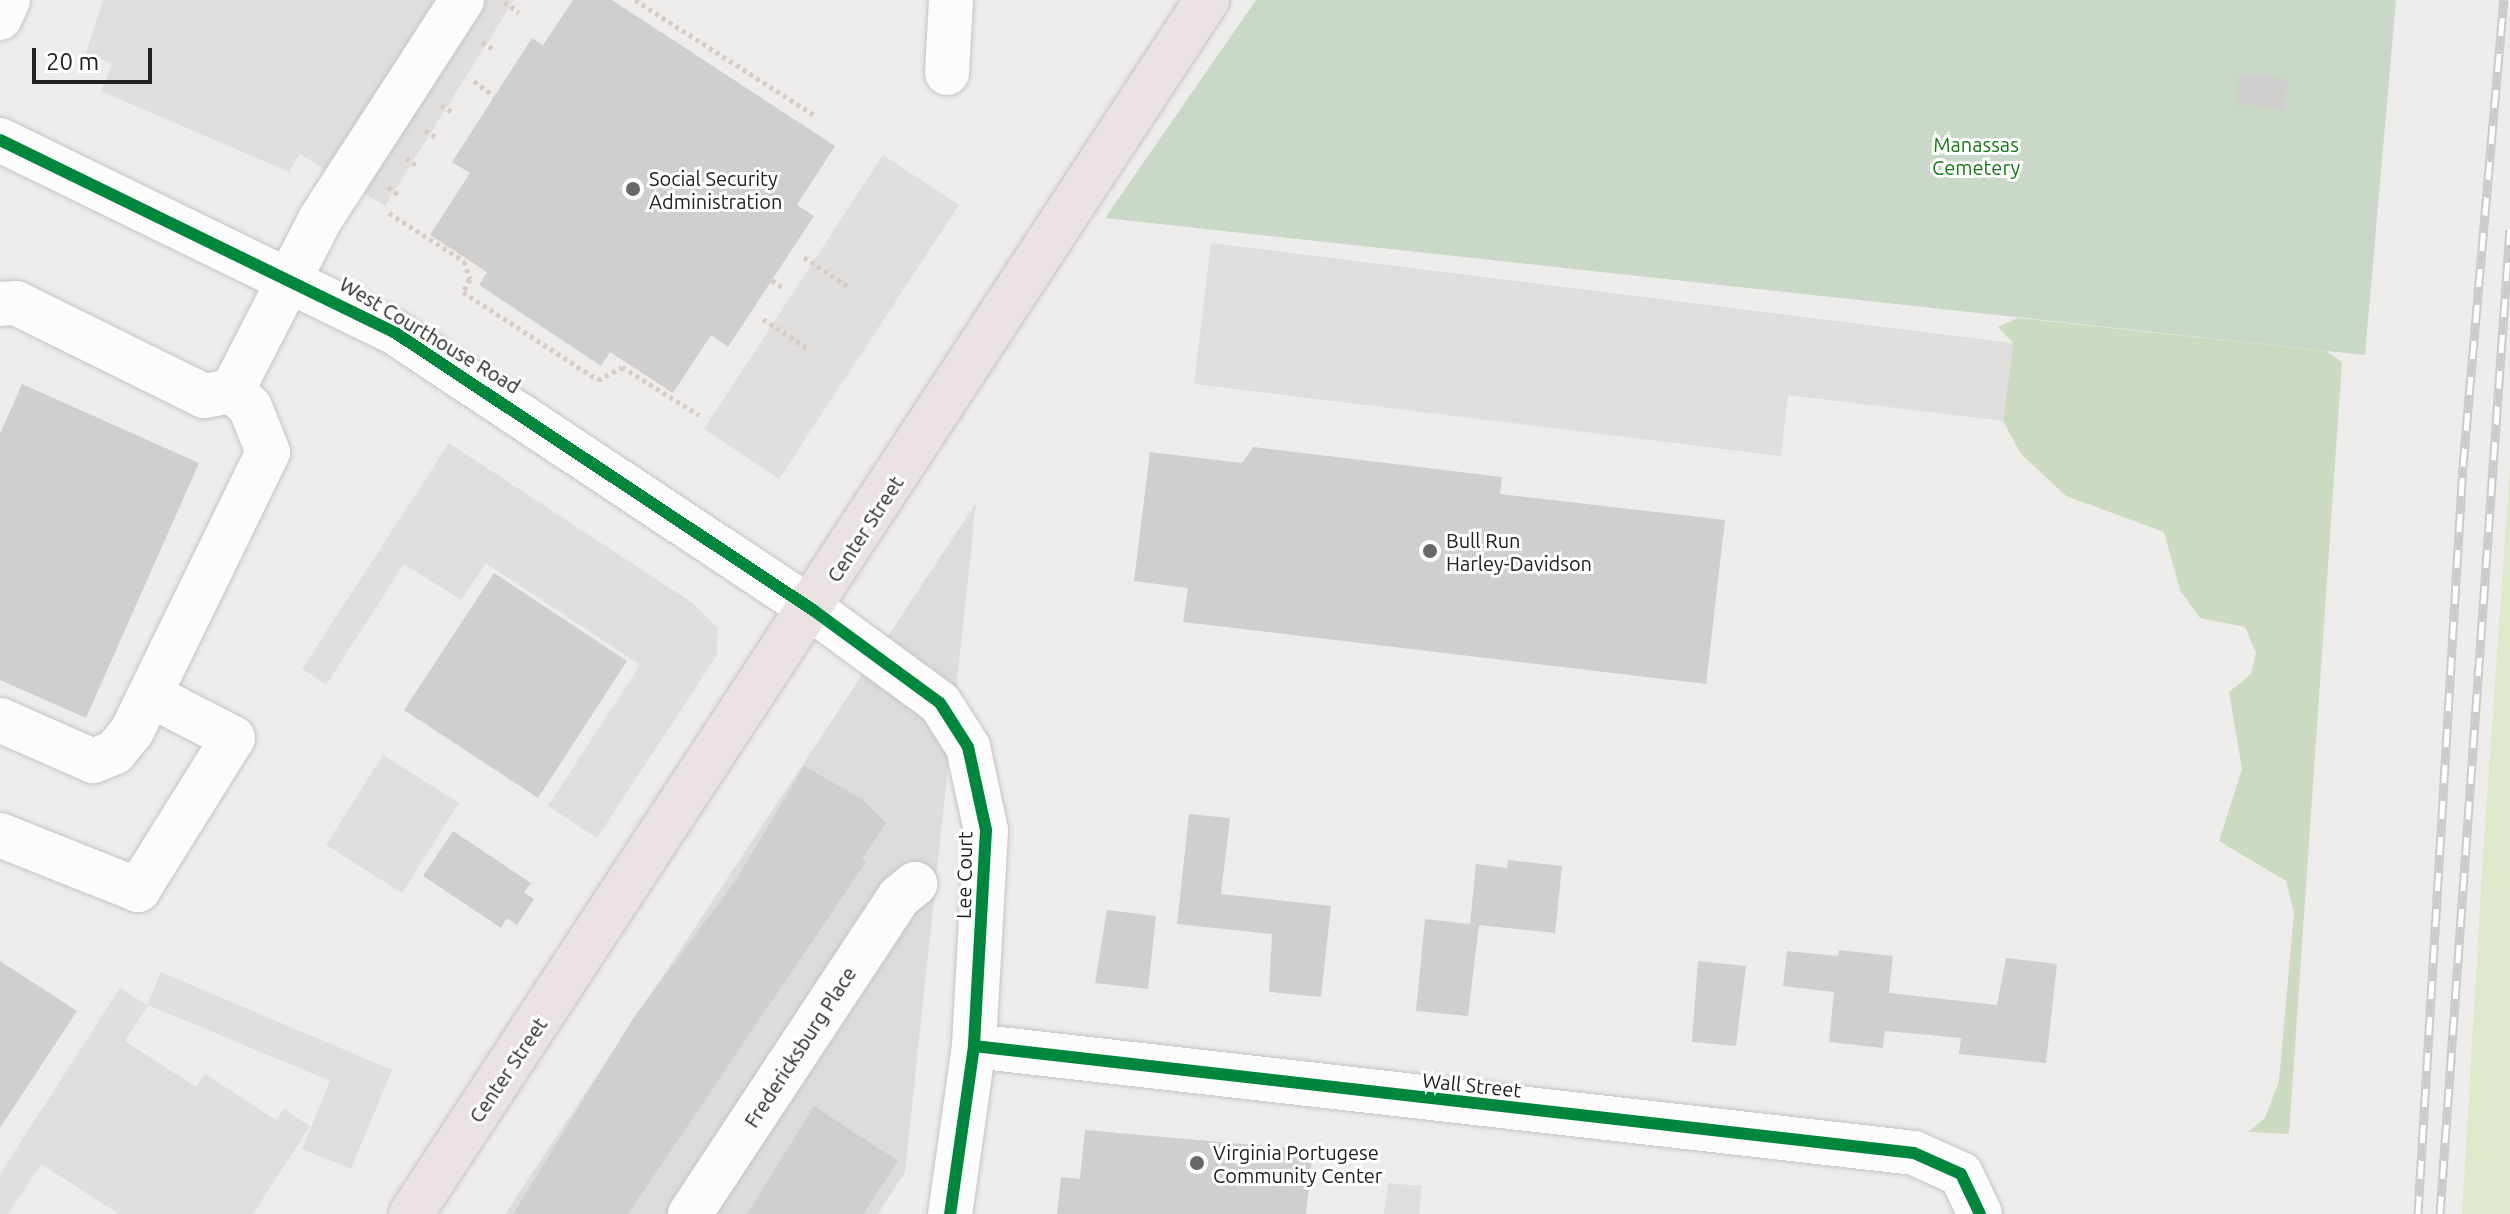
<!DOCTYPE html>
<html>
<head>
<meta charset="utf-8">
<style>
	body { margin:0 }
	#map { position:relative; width:2510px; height:1214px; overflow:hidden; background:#eeecea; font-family:Ubuntu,sans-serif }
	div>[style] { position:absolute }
	.residential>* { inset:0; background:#dedcdb }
	.grass>* { inset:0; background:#dee9cc }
	.forest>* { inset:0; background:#ccdac1 }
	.cemetery>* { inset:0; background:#c9d8c8 }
	.parking>* { inset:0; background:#dfdedd }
	.building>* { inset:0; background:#d1cfcd }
	.path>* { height:5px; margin-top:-2.5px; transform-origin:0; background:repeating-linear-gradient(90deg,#d7cac9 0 4px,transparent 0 8px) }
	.roads { filter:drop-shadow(0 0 2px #c4c3c2) drop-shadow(0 0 2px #c4c3c2) }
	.minor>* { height:44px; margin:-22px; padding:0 22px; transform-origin:22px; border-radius:22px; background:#fcfcfc }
	.highway>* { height:44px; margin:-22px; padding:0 22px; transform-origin:22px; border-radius:22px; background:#eae1e3 }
	.rail>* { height:9px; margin-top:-4.5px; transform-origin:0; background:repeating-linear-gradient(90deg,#fff 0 18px,#cbcbcb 0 36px); box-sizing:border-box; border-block:2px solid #cbcbcb }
	.cycleway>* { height:12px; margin:-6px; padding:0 6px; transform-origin:6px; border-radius:6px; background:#00873e }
	.dots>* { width:22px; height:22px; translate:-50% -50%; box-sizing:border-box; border:4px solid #fff; border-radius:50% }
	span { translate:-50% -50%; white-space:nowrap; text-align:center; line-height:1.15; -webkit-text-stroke:6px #fff; paint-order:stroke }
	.park-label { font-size:20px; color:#157915 }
	.poi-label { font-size:20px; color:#212121 }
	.left { translate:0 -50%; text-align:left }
	.street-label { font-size:20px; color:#212121 }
	.scale { position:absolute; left:32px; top:48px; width:120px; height:36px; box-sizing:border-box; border:4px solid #212121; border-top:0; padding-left:10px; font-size:24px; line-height:28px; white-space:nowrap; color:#212121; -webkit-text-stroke:6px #fff; paint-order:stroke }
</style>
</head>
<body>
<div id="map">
	<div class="residential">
		<div style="clip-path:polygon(976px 503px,905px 1172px,878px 1214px,505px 1214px)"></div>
	</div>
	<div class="grass">
		<div style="clip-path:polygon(2510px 467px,2510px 1214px,2462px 1214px,2483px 854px)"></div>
	</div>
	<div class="forest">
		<div style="clip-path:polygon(2018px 318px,2326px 351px,2342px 362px,2289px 1134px,2248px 1132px,2265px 1118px,2279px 1081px,2294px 912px,2286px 881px,2219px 841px,2242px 769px,2229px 692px,2251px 674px,2256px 653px,2245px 627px,2200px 618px,2180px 590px,2164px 532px,2066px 496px,2021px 454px,2003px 421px,2013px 343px,1998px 327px)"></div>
	</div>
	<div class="cemetery">
		<div style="clip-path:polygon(1256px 0,2396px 0,2365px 355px,1105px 218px)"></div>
	</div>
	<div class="parking">
		<div style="clip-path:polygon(103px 0,514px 0,385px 206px,300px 154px,289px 172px,101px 91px,112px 64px,86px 53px)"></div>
		<div style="clip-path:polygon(883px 155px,959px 205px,779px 479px,704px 429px)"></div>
		<div style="clip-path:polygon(1211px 243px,2013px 343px,2003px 421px,1788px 395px,1781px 456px,1194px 384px)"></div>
		<div style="clip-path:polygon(449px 443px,694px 604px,718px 628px,717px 655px,597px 838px,548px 806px,640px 665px,486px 563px,461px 600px,404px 564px,326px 685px,302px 669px)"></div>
		<div style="clip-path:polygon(383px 755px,459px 803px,402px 893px,326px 845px)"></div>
		<div style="clip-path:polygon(161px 972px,392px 1070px,351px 1169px,302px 1149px,330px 1081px,148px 1005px,125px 1041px,196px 1087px,205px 1074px,276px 1120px,284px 1109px,310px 1126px,253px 1214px,119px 1214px,41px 1164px,8px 1214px,0 1214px,0 1174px,120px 988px,147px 1005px)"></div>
		<div style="clip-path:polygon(1388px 1183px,1422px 1186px,1419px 1214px,1384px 1214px)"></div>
	</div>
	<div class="building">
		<div style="clip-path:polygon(573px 0,612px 0,835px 146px,797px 205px,814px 216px,728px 347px,711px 335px,673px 393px,610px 352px,601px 366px,479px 285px,487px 272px,430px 235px,470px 173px,452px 162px,532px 38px,543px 45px)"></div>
		<div style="clip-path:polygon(2239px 74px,2288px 79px,2284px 109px,2236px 104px)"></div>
		<div style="clip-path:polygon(22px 384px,199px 463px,86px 718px,0 680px,0 434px)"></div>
		<div style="clip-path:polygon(1253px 447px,1502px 477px,1500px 494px,1725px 520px,1706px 684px,1183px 622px,1188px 588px,1134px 581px,1150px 452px,1242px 463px)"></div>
		<div style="clip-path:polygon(494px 573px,627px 661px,538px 798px,404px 710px)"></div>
		<div style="clip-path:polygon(804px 766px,862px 799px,886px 823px,862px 859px,866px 862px,628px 1214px,513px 1214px,634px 1017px,736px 880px)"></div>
		<div style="clip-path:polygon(1189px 814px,1230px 818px,1221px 894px,1331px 906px,1321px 997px,1269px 992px,1272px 934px,1177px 924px)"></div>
		<div style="clip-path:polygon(453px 831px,531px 883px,524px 892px,534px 899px,517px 925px,507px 918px,501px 928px,423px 876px)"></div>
		<div style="clip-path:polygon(1508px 860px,1562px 866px,1555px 933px,1479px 925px,1468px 1016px,1416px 1011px,1425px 919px,1470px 924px,1476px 864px,1507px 868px)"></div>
		<div style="clip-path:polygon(1107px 910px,1156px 916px,1148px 989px,1095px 983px)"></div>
		<div style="clip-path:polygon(1839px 950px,1893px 956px,1889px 993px,1997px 1005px,2006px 958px,2057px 964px,2046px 1063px,1959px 1054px,1961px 1038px,1885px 1031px,1883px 1048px,1829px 1042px,1834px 992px,1783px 986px,1787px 951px,1838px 956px)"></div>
		<div style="clip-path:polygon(0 961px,77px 1011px,0 1128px)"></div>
		<div style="clip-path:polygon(1698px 961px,1746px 966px,1736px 1046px,1692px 1042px)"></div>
		<div style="clip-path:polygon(814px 1106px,898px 1161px,863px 1214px,747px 1214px)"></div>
		<div style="clip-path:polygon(1085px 1130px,1313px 1150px,1306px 1214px,1057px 1214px,1061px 1177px,1080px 1179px)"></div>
	</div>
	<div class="path">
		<div style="left:635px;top:0;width:213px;rotate:32.7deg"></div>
		<div style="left:504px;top:2px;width:18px;rotate:34deg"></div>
		<div style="left:482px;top:42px;width:15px;rotate:32deg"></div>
		<div style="left:474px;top:81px;width:25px;rotate:37deg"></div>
		<div style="left:441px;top:105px;width:15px;rotate:32deg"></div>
		<div style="left:425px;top:130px;width:14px;rotate:34deg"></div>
		<div style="left:406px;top:158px;width:16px;rotate:35deg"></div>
		<div style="left:388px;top:187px;width:15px;rotate:37deg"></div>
		<div style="left:389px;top:213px;width:89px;rotate:32.6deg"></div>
		<div style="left:464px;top:261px;width:19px;rotate:72deg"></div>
		<div style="left:470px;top:279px;width:15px;rotate:118deg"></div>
		<div style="left:463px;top:292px;width:161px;rotate:33.1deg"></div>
		<div style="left:598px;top:380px;width:27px;rotate:-28deg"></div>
		<div style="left:622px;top:367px;width:91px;rotate:31.9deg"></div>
		<div style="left:804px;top:257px;width:55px;rotate:34deg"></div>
		<div style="left:772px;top:280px;width:14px;rotate:36deg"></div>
		<div style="left:763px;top:319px;width:56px;rotate:33.4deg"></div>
	</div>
	<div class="roads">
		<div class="minor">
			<div style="left:0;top:18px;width:20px;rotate:-66deg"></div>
			<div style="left:947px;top:73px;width:73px;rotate:-86.9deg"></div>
			<div style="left:0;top:140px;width:438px;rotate:26deg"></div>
			<div style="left:394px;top:332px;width:503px;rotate:33.56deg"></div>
			<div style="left:813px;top:610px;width:157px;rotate:36.2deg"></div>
			<div style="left:940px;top:703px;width:52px;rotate:57.5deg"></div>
			<div style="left:968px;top:747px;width:85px;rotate:77.8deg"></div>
			<div style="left:986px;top:830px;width:216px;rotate:93.2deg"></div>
			<div style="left:974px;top:1046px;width:170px;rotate:98.1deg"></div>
			<div style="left:0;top:304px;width:16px;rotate:-4deg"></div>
			<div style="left:16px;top:303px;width:210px;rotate:26.3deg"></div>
			<div style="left:204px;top:396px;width:28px;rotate:-10deg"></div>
			<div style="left:232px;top:391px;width:195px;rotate:-62.8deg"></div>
			<div style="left:321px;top:218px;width:260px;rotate:-57.1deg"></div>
			<div style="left:0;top:720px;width:102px;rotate:23.8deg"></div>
			<div style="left:93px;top:761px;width:24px;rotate:-22deg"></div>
			<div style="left:115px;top:752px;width:27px;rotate:-51deg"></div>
			<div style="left:132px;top:731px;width:310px;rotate:-64deg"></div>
			<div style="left:268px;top:452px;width:48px;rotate:-111.8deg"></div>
			<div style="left:250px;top:407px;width:24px;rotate:-138deg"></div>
			<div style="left:0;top:835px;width:149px;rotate:21.7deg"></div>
			<div style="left:138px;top:890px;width:179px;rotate:-58deg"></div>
			<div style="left:233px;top:738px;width:93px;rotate:-152.6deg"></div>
			<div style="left:974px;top:1046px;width:946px;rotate:6.49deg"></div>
			<div style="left:1914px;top:1153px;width:51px;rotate:24.1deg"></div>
			<div style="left:1961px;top:1174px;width:44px;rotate:64.6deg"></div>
			<div style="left:690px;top:1214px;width:380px;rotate:-56.6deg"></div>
			<div style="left:899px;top:897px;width:21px;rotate:-39deg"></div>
		</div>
		<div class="highway">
			<div style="left:411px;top:1214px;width:1452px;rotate:-56.75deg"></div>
		</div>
	</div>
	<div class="rail">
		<div style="left:2418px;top:1214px;width:749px;rotate:-86.56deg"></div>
		<div style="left:2463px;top:466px;width:468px;rotate:-85deg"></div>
		<div style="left:2440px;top:1214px;width:987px;rotate:-85.94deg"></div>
	</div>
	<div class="cycleway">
		<div style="left:0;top:140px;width:438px;rotate:26deg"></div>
		<div style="left:394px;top:332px;width:503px;rotate:33.56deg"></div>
		<div style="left:813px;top:610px;width:157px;rotate:36.2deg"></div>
		<div style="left:940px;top:703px;width:52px;rotate:57.5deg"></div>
		<div style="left:968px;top:747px;width:85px;rotate:77.8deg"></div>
		<div style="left:986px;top:830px;width:216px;rotate:93.2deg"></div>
		<div style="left:974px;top:1046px;width:170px;rotate:98.1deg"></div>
		<div style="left:974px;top:1046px;width:946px;rotate:6.49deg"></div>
		<div style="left:1914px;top:1153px;width:51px;rotate:24.1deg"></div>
		<div style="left:1961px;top:1174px;width:44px;rotate:64.6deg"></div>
	</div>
	<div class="dots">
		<div style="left:633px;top:189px;background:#696867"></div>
		<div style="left:1430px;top:551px;background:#696867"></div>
		<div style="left:1197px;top:1163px;background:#696867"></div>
	</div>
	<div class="park-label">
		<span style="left:1976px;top:156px">Manassas<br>Cemetery</span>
	</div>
	<div class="poi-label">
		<span class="left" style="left:649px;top:190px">Social Security<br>Administration</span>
		<span class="left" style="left:1446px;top:552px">Bull Run<br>Harley-Davidson</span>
		<span class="left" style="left:1213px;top:1164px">Virginia Portugese<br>Community Center</span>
	</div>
	<div class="street-label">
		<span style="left:430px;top:335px;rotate:31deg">West Courthouse Road</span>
		<span style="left:865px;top:529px;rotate:-57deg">Center Street</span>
		<span style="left:964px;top:875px;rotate:-89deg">Lee Court</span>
		<span style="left:800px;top:1047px;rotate:-57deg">Fredericksburg Place</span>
		<span style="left:508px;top:1070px;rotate:-56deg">Center Street</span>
		<span style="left:1472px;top:1085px;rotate:6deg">Wall Street</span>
	</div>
	<div class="scale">20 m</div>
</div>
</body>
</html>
